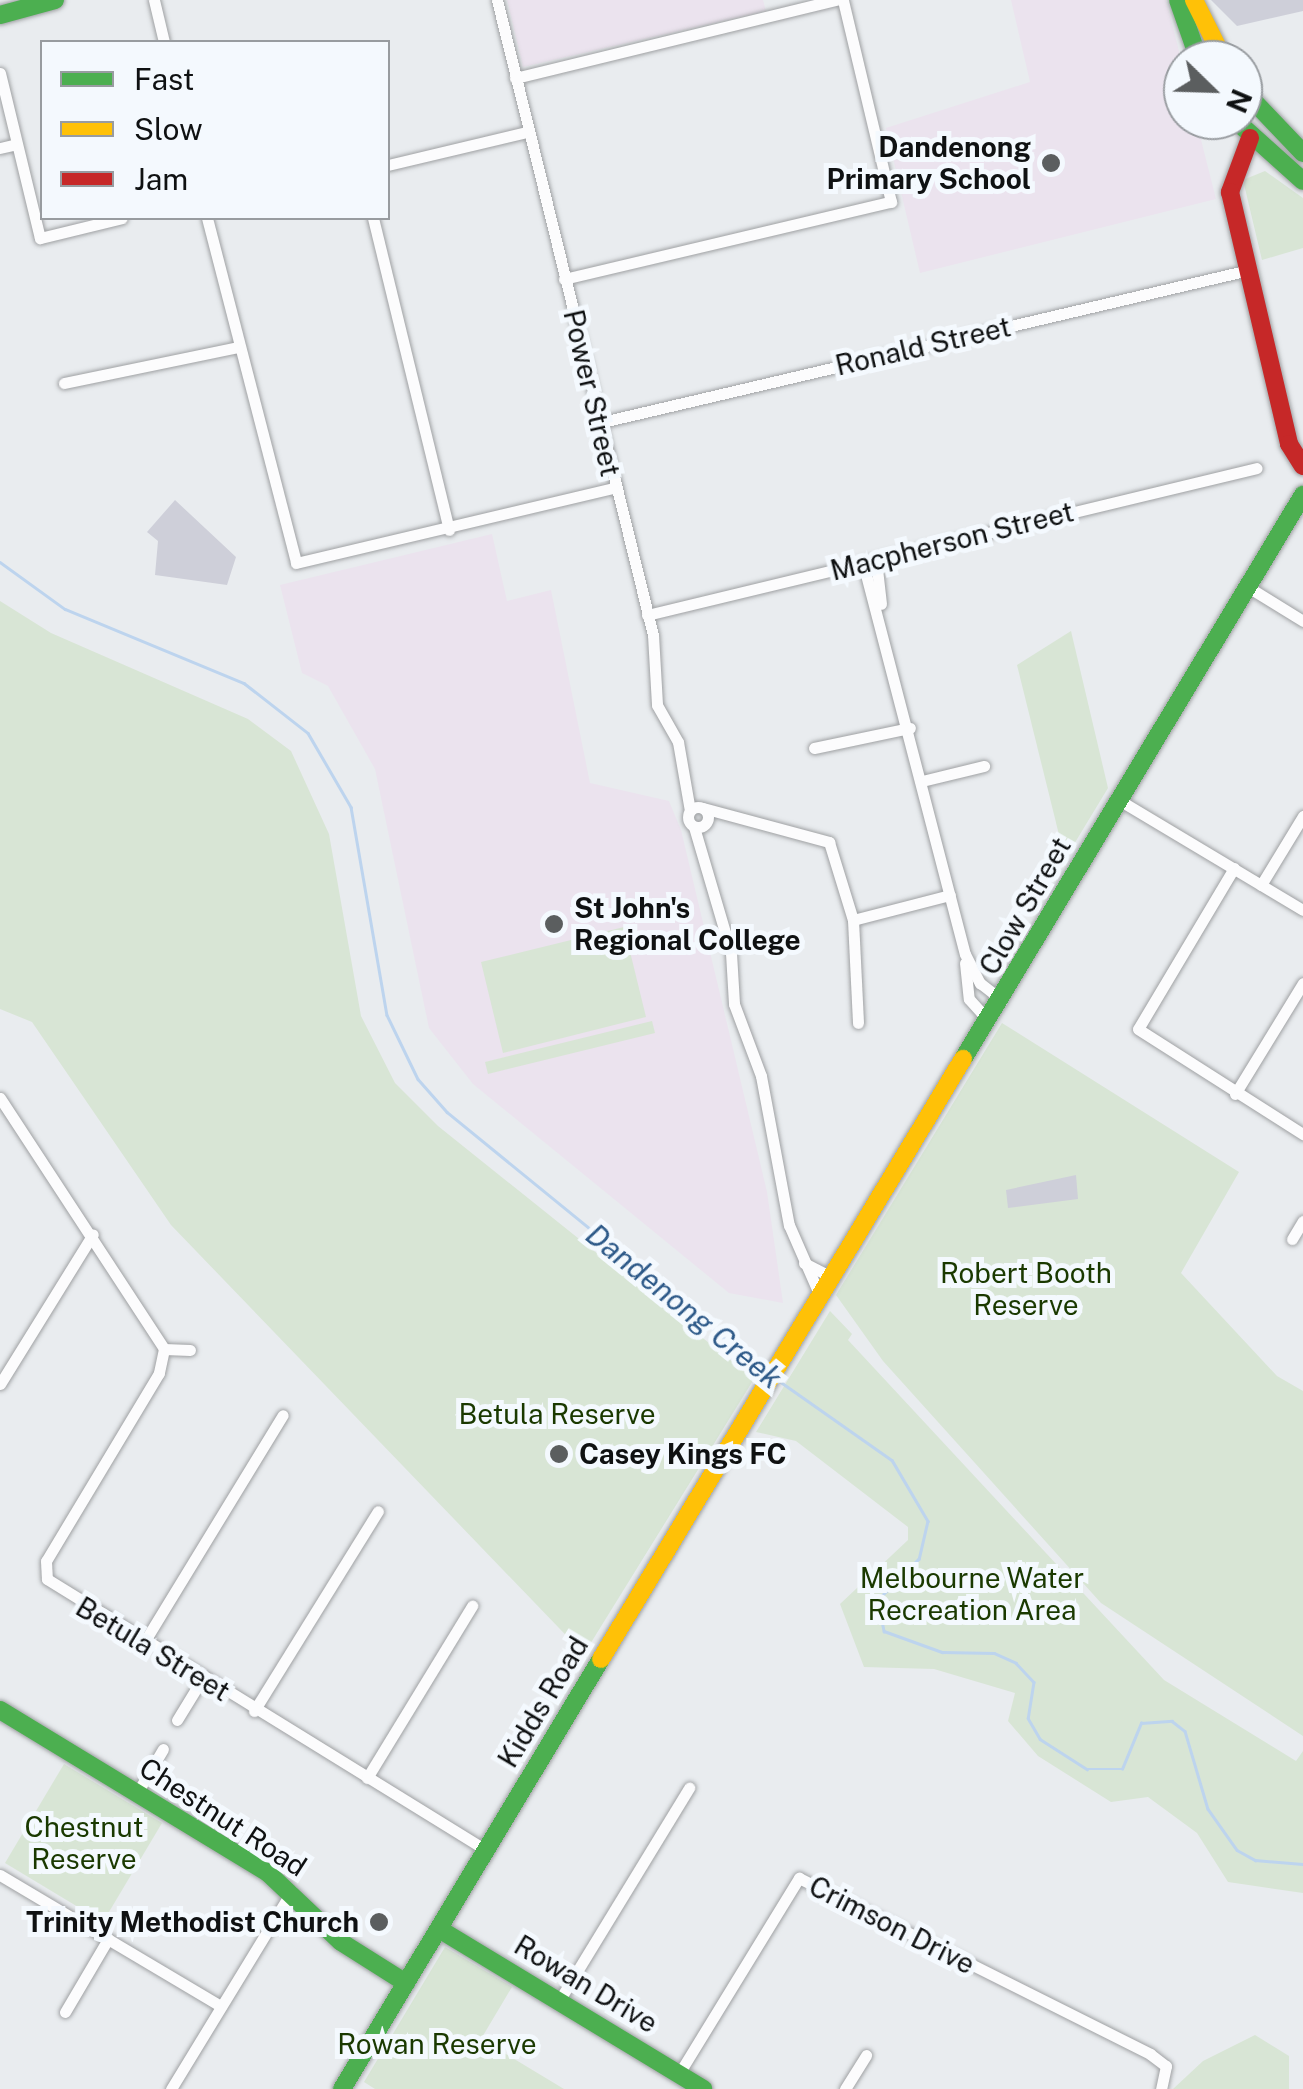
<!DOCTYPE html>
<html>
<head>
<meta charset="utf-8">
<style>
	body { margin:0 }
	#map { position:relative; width:1303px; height:2089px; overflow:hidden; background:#e9ecef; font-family:"Public Sans",sans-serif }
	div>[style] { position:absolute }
	.education>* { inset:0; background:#ebe3ee }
	.green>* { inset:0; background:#d8e5d5 }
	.stream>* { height:2.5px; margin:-1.25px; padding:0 1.25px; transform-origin:1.25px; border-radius:1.25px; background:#bdd4ee }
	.building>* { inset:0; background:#cecfd9 }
	.roads { filter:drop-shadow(0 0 2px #9fa1a3) drop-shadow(0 0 2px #9fa1a3) }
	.street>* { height:11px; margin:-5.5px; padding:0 5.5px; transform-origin:5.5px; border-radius:5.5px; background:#fcfcfd }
	.street>.ring { margin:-5.5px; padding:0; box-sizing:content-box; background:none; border:11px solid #fcfcfd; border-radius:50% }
	.fast>* { height:18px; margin:-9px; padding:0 9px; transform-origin:9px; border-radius:9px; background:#4caf50 }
	.slow>* { height:18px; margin:-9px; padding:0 9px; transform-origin:9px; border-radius:9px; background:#ffc107 }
	.jam>* { height:18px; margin:-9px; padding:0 9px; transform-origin:9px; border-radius:9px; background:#c62828 }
	.dots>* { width:28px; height:28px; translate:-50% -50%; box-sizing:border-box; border:5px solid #f4f9fe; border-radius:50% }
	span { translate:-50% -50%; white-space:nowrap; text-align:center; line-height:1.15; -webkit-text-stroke:10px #f4f9fe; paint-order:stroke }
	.poi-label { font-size:28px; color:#0f1112; font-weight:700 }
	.right { translate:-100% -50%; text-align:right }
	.left { translate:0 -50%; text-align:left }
	.street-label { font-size:28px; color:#0f1112 }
	.park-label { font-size:28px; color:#1a3900 }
	.water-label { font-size:30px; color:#2d5988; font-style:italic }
	.legend { position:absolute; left:40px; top:40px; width:350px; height:180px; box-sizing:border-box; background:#f4f9fe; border:2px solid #989ca0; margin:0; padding:12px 18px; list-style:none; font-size:30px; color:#0f1112 }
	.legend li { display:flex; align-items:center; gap:20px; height:50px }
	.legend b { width:50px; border:2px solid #989ca0 }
	.north { position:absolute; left:1163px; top:40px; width:100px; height:100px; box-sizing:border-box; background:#f4f9fe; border:2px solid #989ca0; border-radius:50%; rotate:113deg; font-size:28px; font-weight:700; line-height:40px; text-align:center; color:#0f1112 }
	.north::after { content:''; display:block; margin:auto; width:35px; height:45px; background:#5b5e5f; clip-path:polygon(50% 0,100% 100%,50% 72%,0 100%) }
</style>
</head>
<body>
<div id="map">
	<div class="education">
		<div style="clip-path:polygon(507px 0,763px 0,766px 11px,523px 67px)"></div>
		<div style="clip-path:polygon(1011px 0,1166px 0,1183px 67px,1183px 120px,1196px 120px,1216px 199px,920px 273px,886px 128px,1030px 82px)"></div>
		<div style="clip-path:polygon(492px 534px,507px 601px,551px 590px,590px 783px,669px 801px,681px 830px,767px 1192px,783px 1303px,729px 1293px,473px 1084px,429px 1028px,375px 769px,328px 686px,302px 673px,280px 585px)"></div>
	</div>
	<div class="green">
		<div style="clip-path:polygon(1265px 171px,1303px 198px,1303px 248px,1262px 260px,1243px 180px)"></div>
		<div style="clip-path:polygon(0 601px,51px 633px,248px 719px,291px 751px,329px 834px,361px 1016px,395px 1083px,438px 1126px,754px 1379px,584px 1654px,171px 1225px,32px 1022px,0 1009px)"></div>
		<div style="clip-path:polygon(1071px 631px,1108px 788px,1065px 859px,1017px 665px)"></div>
		<div style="clip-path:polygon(624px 927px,646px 1017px,503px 1053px,481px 962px)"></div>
		<div style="clip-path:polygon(652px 1021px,655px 1033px,488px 1074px,485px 1062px)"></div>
		<div style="clip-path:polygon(1002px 1023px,1239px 1172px,1181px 1273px,1277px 1376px,1303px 1391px,1303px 1736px,1101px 1603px,883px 1361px,836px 1295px)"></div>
		<div style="clip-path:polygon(830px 1311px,852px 1334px,848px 1340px,1164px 1680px,1296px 1761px,1303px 1751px,1303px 1893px,1228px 1882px,1197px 1833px,1148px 1797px,1111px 1802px,1038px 1756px,1008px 1721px,1015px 1693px,934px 1669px,864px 1667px,840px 1604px,908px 1540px,908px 1527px,796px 1441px,756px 1432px)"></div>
		<div style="clip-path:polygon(64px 1764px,162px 1823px,103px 1922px,5px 1863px)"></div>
		<div style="clip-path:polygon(445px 1947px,512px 1987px,481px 2039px,564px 2089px,375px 2089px,364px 2082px)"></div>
		<div style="clip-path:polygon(1255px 2035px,1289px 2056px,1289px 2089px,1173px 2089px,1203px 2061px)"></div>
	</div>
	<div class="stream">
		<div style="left:0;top:562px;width:80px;rotate:35.9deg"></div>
		<div style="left:65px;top:609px;width:194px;rotate:22.5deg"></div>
		<div style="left:244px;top:683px;width:81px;rotate:38deg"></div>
		<div style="left:308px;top:733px;width:86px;rotate:59.8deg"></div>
		<div style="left:351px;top:807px;width:211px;rotate:80.2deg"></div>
		<div style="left:387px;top:1015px;width:71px;rotate:64.2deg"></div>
		<div style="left:418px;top:1079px;width:44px;rotate:48.7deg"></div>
		<div style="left:447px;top:1112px;width:413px;rotate:39.2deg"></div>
		<div style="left:778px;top:1380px;width:139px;rotate:35.1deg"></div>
		<div style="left:892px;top:1460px;width:71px;rotate:59.5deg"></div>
		<div style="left:928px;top:1521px;width:39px;rotate:103deg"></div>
		<div style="left:919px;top:1559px;width:58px;rotate:135deg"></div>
		<div style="left:878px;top:1600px;width:32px;rotate:79deg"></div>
		<div style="left:884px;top:1631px;width:62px;rotate:19.9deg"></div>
		<div style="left:942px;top:1652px;width:52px;rotate:1.1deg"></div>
		<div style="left:994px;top:1653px;width:24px;rotate:24deg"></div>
		<div style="left:1016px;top:1663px;width:26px;rotate:47deg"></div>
		<div style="left:1034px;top:1682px;width:36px;rotate:99deg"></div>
		<div style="left:1028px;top:1718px;width:24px;rotate:60deg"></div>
		<div style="left:1040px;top:1739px;width:56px;rotate:32.6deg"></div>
		<div style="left:1087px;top:1769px;width:35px"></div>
		<div style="left:1122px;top:1769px;width:50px;rotate:-67.6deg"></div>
		<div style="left:1141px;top:1723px;width:31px;rotate:-4deg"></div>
		<div style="left:1172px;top:1721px;width:16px;rotate:38deg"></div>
		<div style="left:1185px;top:1731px;width:81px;rotate:73.6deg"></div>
		<div style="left:1208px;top:1809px;width:50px;rotate:54.7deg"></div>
		<div style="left:1237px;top:1850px;width:21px;rotate:29deg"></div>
		<div style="left:1255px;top:1860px;width:48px;rotate:4.8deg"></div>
	</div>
	<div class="building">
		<div style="clip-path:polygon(1211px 0,1303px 0,1303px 11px,1237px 26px)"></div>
		<div style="clip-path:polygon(175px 500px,236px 557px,227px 585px,155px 575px,158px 541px,147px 532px)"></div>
		<div style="clip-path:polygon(1076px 1175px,1078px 1199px,1008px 1208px,1006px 1190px)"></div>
	</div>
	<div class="roads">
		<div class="street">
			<div style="left:154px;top:0;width:43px;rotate:76.6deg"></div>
			<div style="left:497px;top:0;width:654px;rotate:76.2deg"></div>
			<div style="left:653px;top:635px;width:70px;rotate:86.7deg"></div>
			<div style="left:657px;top:705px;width:43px;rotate:60.4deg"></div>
			<div style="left:678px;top:742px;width:70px;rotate:80.1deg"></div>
			<div style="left:0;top:73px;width:170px;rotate:76.4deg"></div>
			<div style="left:40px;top:238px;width:84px;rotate:-13.7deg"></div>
			<div style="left:515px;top:78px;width:330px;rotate:-13.7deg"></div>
			<div style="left:0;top:148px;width:17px;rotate:-13deg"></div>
			<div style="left:388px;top:165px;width:143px;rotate:-13.4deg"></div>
			<div style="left:207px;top:218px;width:356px;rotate:75.5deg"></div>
			<div style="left:296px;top:563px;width:327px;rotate:-13.3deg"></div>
			<div style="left:373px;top:218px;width:321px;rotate:76.3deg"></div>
			<div style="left:564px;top:279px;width:336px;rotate:-13.3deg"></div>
			<div style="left:891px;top:202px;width:208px;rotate:-103.4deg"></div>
			<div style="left:64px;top:383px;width:178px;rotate:-11.7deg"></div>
			<div style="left:598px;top:423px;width:669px;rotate:-13.23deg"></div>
			<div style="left:876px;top:560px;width:44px;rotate:83.5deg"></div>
			<div style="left:863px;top:563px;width:404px;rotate:75.4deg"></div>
			<div style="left:965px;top:954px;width:33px;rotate:63deg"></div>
			<div style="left:980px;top:983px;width:28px;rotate:38deg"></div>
			<div style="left:1248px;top:587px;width:65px;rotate:31.7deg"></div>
			<div style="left:647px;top:615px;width:627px;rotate:-13.55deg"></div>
			<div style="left:814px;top:748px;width:98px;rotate:-11.8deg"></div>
			<div style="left:922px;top:781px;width:64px;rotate:-13.6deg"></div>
			<div style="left:1119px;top:800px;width:214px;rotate:30.9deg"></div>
			<div class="ring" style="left:688px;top:807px;width:9px;height:9px"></div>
			<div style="left:703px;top:808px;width:131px;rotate:15.1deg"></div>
			<div style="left:829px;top:842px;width:82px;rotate:72.9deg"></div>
			<div style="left:853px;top:920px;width:100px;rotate:-14.5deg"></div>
			<div style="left:694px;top:827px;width:131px;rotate:73.6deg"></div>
			<div style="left:731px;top:953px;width:51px;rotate:86.6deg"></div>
			<div style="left:734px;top:1004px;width:77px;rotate:69.4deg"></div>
			<div style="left:761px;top:1076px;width:152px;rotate:79.4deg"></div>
			<div style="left:789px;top:1225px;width:77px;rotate:66.4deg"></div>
			<div style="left:1234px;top:868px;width:187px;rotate:120.8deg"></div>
			<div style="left:1138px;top:1029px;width:196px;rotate:32.5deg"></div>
			<div style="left:1261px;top:885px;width:81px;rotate:-58.7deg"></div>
			<div style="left:853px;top:920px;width:103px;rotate:87.2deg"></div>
			<div style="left:965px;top:963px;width:36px;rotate:84deg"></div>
			<div style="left:969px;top:999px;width:30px;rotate:48deg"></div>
			<div style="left:1235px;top:1094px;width:130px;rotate:-58.5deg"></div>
			<div style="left:0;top:1098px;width:300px;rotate:56.8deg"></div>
			<div style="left:164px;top:1349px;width:25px;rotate:102deg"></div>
			<div style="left:159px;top:1373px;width:219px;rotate:121deg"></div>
			<div style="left:46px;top:1561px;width:18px;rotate:87deg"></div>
			<div style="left:47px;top:1579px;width:516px;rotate:31.69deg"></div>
			<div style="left:1292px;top:1239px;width:21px;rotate:-59deg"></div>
			<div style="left:804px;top:1263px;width:30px;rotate:27deg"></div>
			<div style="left:164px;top:1349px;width:26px;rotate:2deg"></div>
			<div style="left:0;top:1384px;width:176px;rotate:-58.2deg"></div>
			<div style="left:143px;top:1644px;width:268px;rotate:-58.6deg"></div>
			<div style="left:254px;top:1711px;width:235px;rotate:-58.2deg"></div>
			<div style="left:177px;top:1720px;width:48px;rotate:-58.6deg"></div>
			<div style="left:367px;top:1778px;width:202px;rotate:-58.6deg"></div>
			<div style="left:137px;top:1793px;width:51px;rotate:-59.4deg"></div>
			<div style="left:0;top:1875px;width:257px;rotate:30.7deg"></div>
			<div style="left:559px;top:2001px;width:250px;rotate:-58.6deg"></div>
			<div style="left:65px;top:2012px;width:85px;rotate:-59.5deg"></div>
			<div style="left:680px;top:2072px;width:228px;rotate:-58.5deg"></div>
			<div style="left:799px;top:1878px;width:393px;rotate:26.6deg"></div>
			<div style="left:1150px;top:2054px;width:20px;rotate:37deg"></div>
			<div style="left:1166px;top:2066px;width:24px;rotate:102deg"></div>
			<div style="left:171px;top:2089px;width:232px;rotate:-58.6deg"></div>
			<div style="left:845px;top:2089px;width:40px;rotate:-58deg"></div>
		</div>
		<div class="fast">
			<div style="left:1178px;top:0;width:64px;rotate:70.7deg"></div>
			<div style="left:0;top:15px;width:57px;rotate:-15.3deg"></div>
			<div style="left:1243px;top:90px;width:87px;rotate:46.4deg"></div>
			<div style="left:1235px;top:120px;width:91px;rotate:41.9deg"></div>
			<div style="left:963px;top:1059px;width:659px;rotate:-58.92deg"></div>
			<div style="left:0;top:1710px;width:314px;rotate:31.3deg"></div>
			<div style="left:268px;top:1873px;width:100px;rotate:43.4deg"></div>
			<div style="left:341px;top:1942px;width:77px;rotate:32.2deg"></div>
			<div style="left:439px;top:1929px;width:309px;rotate:31.2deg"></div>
			<div style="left:342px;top:2089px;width:502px;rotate:-58.94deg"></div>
		</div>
		<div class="slow">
			<div style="left:1194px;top:0;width:67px;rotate:63.4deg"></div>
			<div style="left:601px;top:1659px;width:701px;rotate:-58.9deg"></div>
		</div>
		<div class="jam">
			<div style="left:1250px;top:138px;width:58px;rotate:110.3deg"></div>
			<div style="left:1230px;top:192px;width:259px;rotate:76.8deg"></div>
			<div style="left:1289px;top:444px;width:26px;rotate:58deg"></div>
		</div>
	</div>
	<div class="dots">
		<div style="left:1051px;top:163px;background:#5b5e5f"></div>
		<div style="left:554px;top:924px;background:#5b5e5f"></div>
		<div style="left:559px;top:1454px;background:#5b5e5f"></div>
		<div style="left:379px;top:1922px;background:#5b5e5f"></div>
	</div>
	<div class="poi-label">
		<span class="right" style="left:1031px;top:163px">Dandenong<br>Primary School</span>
		<span class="left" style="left:574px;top:924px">St John's<br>Regional College</span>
		<span class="left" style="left:579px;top:1454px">Casey Kings FC</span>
		<span class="right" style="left:359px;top:1922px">Trinity Methodist Church</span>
	</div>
	<div class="street-label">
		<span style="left:923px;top:346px;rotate:-13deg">Ronald Street</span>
		<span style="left:592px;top:393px;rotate:77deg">Power Street</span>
		<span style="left:952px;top:541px;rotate:-14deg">Macpherson Street</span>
		<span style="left:1025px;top:906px;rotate:-60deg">Clow Street</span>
		<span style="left:153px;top:1649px;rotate:31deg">Betula Street</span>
		<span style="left:543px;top:1702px;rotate:-59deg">Kidds Road</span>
		<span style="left:223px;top:1817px;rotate:33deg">Chestnut Road</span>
		<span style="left:892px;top:1925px;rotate:27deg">Crimson Drive</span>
		<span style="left:586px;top:1984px;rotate:31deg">Rowan Drive</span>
	</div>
	<div class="park-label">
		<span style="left:1026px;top:1289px">Robert Booth<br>Reserve</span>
		<span style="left:557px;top:1414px">Betula Reserve</span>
		<span style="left:972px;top:1594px">Melbourne Water<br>Recreation Area</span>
		<span style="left:84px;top:1843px">Chestnut<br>Reserve</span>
		<span style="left:437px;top:2044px">Rowan Reserve</span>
	</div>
	<div class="water-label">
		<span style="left:684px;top:1306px;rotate:39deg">Dandenong Creek</span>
	</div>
	<ul class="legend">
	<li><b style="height:12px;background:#4caf50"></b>Fast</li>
	<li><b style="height:12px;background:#ffc107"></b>Slow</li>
	<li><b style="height:12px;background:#c62828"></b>Jam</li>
	</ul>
	<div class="north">N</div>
</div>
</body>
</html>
